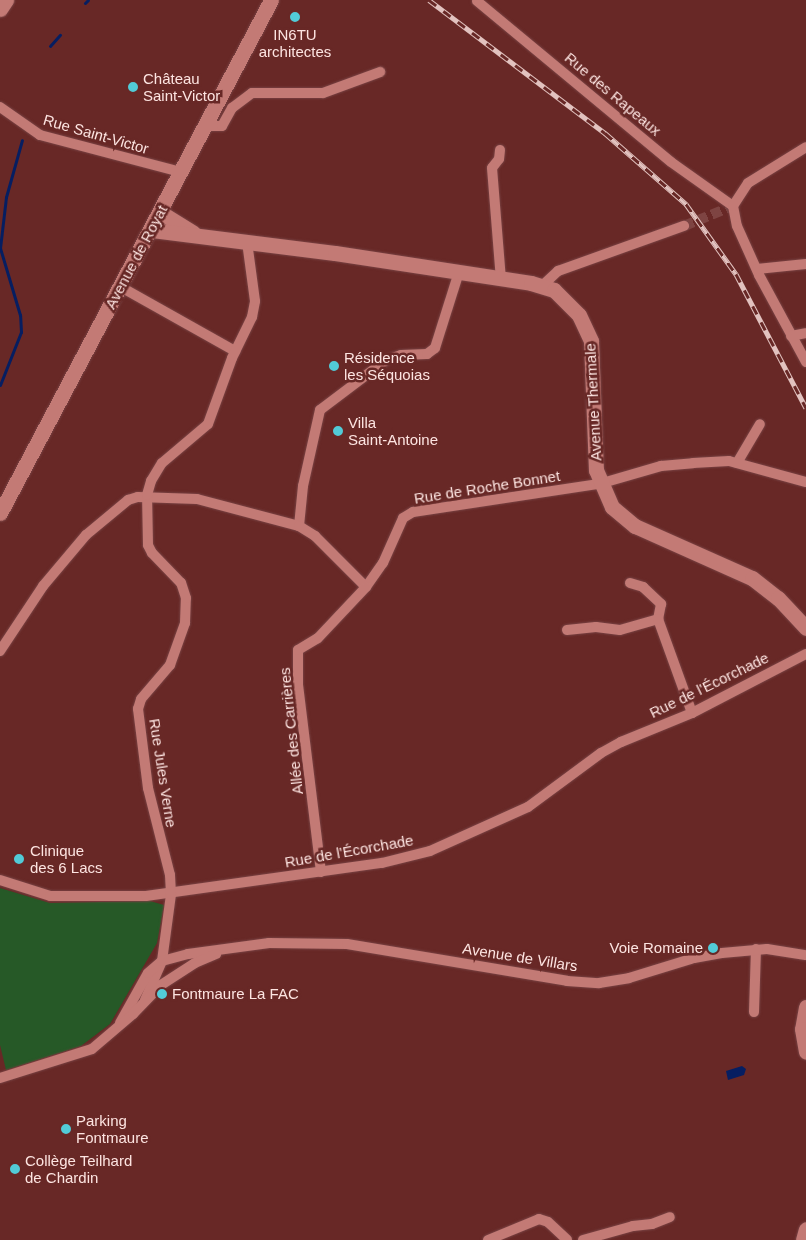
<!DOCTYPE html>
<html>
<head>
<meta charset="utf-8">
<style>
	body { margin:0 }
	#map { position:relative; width:806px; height:1240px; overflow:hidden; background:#682826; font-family:Helvetica,sans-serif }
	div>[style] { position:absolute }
	.green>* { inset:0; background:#265927 }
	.water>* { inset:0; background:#061e61 }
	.stream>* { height:3px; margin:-1.5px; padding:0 1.5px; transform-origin:1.5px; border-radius:1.5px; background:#061e61 }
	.street-tunnel>* { height:10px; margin-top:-5px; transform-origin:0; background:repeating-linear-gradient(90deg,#7e4442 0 10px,transparent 0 15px) }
	.roads { filter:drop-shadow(0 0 1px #784344) drop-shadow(0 0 1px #784344) }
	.street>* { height:10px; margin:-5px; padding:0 5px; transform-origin:5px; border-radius:5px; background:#c37a75 }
	.secondary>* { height:15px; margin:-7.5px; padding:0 7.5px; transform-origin:7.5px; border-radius:7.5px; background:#c37a75 }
	.rail>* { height:5px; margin-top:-2.5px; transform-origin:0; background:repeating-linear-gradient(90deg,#682826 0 9px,#e2c2bf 0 18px); box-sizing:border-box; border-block:1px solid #e2c2bf }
	.dots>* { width:14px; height:14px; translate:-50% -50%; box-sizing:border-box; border:2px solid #682826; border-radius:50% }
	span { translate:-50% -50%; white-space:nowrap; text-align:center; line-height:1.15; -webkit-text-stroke:5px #682826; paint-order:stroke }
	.poi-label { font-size:15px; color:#fde4e1 }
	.left { translate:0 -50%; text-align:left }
	.right { translate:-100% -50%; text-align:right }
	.street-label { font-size:15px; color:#fde4e1 }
</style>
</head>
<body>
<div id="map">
	<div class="green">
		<div style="clip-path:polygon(0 888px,50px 903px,150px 901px,164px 905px,157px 943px,110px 1024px,81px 1046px,6px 1070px,0 1045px)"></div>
	</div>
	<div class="water">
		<div style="clip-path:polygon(742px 1066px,746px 1069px,744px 1075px,728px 1080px,726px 1071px)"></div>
	</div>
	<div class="stream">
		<div style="left:85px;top:3px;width:4px;rotate:-45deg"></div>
		<div style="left:50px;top:46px;width:15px;rotate:-48deg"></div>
		<div style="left:0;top:385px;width:57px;rotate:-68.4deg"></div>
		<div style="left:21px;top:332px;width:17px;rotate:-93deg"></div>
		<div style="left:20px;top:315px;width:70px;rotate:-106.6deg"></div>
		<div style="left:0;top:248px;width:51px;rotate:-83.3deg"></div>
		<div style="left:6px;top:197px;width:59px;rotate:-74.3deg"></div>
	</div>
	<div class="street-tunnel">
		<div style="left:684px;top:226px;width:53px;rotate:-22.2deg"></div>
	</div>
	<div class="roads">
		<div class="street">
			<div style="left:477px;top:1px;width:252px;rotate:39.7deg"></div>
			<div style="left:671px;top:162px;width:76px;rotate:35.4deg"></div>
			<div style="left:0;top:107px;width:49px;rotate:35deg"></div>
			<div style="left:40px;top:135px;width:146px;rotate:14.7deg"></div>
			<div style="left:205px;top:126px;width:17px"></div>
			<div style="left:222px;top:126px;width:21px;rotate:-61deg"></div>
			<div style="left:232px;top:108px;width:25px;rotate:-37deg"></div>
			<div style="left:252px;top:93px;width:71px"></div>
			<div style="left:323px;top:93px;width:61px;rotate:-20.2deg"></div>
			<div style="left:500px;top:150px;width:9px;rotate:96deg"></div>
			<div style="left:499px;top:159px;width:11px;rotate:128deg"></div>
			<div style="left:492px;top:168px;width:112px;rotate:85.4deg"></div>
			<div style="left:733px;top:206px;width:20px;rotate:79deg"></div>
			<div style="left:737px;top:226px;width:54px;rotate:65.8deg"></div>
			<div style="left:759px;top:275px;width:99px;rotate:61.6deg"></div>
			<div style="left:733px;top:206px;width:27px;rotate:-57deg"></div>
			<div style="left:748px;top:183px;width:68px;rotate:-31.8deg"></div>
			<div style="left:757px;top:269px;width:49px;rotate:-5.8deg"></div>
			<div style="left:543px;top:285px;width:21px;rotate:-43deg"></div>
			<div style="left:558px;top:271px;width:134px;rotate:-19.7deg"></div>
			<div style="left:121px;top:287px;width:131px;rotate:29.3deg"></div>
			<div style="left:791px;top:336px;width:15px;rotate:-11deg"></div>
			<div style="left:737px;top:463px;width:45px;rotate:-59.5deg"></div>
			<div style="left:299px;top:526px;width:40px;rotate:-84.3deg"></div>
			<div style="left:303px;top:486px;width:78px;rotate:-77.4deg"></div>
			<div style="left:320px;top:410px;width:83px;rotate:-37.1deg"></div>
			<div style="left:386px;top:360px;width:16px;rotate:-18deg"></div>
			<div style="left:401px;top:355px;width:26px;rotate:-2deg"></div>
			<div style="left:427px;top:354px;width:10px;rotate:-37deg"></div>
			<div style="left:435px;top:348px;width:80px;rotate:-72.5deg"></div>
			<div style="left:630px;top:583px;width:14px;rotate:17deg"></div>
			<div style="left:643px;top:587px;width:25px;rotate:43deg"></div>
			<div style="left:661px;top:604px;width:15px;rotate:101deg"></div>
			<div style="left:567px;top:630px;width:29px;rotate:-6deg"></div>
			<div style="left:596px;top:627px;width:24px;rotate:7deg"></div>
			<div style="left:620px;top:630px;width:40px;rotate:-16deg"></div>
			<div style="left:658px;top:619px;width:100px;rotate:70.1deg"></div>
			<div style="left:0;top:651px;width:78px;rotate:-56.5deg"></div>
			<div style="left:43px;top:586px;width:67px;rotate:-49.9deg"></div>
			<div style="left:86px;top:535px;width:55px;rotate:-39.8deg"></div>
			<div style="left:128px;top:500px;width:10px;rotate:-17deg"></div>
			<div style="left:138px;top:497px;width:59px;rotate:1.9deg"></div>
			<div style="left:197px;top:499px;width:106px;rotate:14.8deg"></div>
			<div style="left:299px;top:526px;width:19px;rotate:32deg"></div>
			<div style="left:315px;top:536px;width:72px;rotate:45deg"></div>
			<div style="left:366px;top:587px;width:29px;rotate:-55deg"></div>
			<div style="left:383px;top:563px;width:49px;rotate:-66deg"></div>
			<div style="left:403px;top:518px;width:12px;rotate:-31deg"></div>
			<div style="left:413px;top:512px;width:188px;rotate:-8.6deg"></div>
			<div style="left:599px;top:484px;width:65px;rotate:-16.2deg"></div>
			<div style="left:661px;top:466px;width:32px;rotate:-5deg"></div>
			<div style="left:693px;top:463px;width:36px;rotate:-3deg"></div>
			<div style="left:729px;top:461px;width:80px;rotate:15.3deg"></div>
			<div style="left:321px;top:872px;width:189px;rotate:-97deg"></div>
			<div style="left:298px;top:684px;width:34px;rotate:-90deg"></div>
			<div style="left:298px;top:650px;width:23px;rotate:-31deg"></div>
			<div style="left:318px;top:638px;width:70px;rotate:-46.7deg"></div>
			<div style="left:0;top:880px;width:52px;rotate:17.7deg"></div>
			<div style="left:50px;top:896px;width:96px"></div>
			<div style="left:146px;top:896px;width:238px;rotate:-8deg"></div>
			<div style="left:382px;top:863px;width:49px;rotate:-14deg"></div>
			<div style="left:430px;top:851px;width:107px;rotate:-24.2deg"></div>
			<div style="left:528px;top:807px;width:91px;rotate:-36.5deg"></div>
			<div style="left:601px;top:753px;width:23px;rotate:-29deg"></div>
			<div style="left:621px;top:742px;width:77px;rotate:-22.2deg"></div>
			<div style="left:692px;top:713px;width:128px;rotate:-27.4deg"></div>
			<div style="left:145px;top:1000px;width:43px;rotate:-66.4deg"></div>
			<div style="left:162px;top:961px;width:68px;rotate:-82.3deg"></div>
			<div style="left:171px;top:894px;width:19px;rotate:-93deg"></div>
			<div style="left:170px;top:875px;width:90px;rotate:-104.2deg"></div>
			<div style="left:148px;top:788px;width:80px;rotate:-97.2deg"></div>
			<div style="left:138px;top:709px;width:10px;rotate:-73deg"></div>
			<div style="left:141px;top:699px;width:45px;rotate:-49.5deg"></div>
			<div style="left:170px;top:665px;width:45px;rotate:-70.3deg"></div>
			<div style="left:185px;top:623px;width:25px;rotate:-88deg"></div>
			<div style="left:186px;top:598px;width:16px;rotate:-108deg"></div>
			<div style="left:181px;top:583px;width:42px;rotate:-134deg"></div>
			<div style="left:152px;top:553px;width:9px;rotate:-117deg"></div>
			<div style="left:148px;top:545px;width:50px;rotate:-91.1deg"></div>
			<div style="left:147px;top:495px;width:15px;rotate:-74deg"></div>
			<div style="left:151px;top:481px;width:21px;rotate:-59deg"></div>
			<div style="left:162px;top:463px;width:60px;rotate:-40.3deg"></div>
			<div style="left:208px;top:424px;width:70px;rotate:-70deg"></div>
			<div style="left:232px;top:358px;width:46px;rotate:-64deg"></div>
			<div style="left:252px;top:317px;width:16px;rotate:-79deg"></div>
			<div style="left:255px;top:301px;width:60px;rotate:-97.7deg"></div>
			<div style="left:754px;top:1012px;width:63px;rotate:-88.2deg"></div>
			<div style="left:120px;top:1023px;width:57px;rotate:-60.8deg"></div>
			<div style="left:148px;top:973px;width:18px;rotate:-41deg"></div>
			<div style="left:162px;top:961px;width:27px;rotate:-15deg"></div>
			<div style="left:188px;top:954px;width:82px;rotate:-7.7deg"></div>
			<div style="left:269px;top:943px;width:78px;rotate:0.7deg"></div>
			<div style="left:347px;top:944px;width:223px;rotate:9.5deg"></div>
			<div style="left:567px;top:981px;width:32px;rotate:4deg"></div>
			<div style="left:599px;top:983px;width:30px;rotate:-9deg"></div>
			<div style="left:629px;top:978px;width:68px;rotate:-17.1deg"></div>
			<div style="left:694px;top:958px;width:28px;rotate:-10deg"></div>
			<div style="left:722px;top:953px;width:45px;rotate:-5.1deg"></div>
			<div style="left:767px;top:949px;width:39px;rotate:9deg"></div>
			<div style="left:0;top:1078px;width:96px;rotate:-17.5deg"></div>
			<div style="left:92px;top:1049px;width:54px;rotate:-40.5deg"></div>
			<div style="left:133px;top:1014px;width:40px;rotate:-46deg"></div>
			<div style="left:161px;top:985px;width:40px;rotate:-32.9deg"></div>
			<div style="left:195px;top:963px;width:23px;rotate:-23deg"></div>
			<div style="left:488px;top:1240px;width:55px;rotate:-22.4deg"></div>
			<div style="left:539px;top:1219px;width:9px;rotate:18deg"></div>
			<div style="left:548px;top:1222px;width:26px;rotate:43deg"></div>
			<div style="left:583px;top:1240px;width:52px;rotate:-15.6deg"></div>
			<div style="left:633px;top:1226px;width:19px;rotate:-6deg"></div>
			<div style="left:652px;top:1224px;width:19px;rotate:-21deg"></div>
		</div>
		<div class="secondary">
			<div style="left:0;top:9px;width:11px;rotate:-56deg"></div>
			<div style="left:160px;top:212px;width:39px;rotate:32deg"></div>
			<div style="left:152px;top:230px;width:184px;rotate:7.2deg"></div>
			<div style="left:335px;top:253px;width:198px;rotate:8.7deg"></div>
			<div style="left:531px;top:283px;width:24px;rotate:17deg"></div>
			<div style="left:554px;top:290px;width:35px;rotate:45deg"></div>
			<div style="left:579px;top:315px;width:29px;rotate:65deg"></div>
			<div style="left:591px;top:341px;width:129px;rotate:87.8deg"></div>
			<div style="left:596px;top:470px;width:40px;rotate:66.6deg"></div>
			<div style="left:612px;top:507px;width:30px;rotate:40deg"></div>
			<div style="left:635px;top:526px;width:128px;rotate:24deg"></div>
			<div style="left:752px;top:578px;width:33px;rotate:38deg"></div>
			<div style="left:778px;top:598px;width:41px;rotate:47deg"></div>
			<div style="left:0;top:513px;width:580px;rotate:-62.15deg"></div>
			<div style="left:806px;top:1007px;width:22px;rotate:100deg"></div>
			<div style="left:802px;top:1029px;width:23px;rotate:80deg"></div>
			<div style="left:803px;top:1240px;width:11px;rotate:-75deg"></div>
		</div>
	</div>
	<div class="rail">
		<div style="left:429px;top:0;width:221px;rotate:37.1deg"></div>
		<div style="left:605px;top:133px;width:108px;rotate:41.2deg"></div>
		<div style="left:686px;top:204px;width:86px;rotate:54.5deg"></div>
		<div style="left:736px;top:274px;width:151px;rotate:62.4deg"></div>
	</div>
	<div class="dots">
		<div style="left:295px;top:17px;background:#52cbd7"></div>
		<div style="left:133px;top:87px;background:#52cbd7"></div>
		<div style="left:334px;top:366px;background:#52cbd7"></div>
		<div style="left:338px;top:431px;background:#52cbd7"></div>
		<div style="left:19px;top:859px;background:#52cbd7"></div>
		<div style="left:713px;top:948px;background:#52cbd7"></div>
		<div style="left:162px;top:994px;background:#52cbd7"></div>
		<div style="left:66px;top:1129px;background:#52cbd7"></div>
		<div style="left:15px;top:1169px;background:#52cbd7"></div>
	</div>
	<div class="poi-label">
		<span style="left:295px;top:43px">IN6TU<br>architectes</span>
		<span class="left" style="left:143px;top:87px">Château<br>Saint-Victor</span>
		<span class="left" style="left:344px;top:366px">Résidence<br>les Séquoias</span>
		<span class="left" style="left:348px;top:431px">Villa<br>Saint-Antoine</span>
		<span class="left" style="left:30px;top:859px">Clinique<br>des 6 Lacs</span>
		<span class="right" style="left:703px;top:948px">Voie Romaine</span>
		<span class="left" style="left:172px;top:994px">Fontmaure La FAC</span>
		<span class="left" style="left:76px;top:1129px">Parking<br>Fontmaure</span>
		<span class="left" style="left:25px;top:1169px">Collège Teilhard<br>de Chardin</span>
	</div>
	<div class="street-label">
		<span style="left:613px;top:94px;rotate:40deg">Rue des Rapeaux</span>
		<span style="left:96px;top:134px;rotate:16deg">Rue Saint-Victor</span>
		<span style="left:136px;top:257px;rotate:-62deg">Avenue de Royat</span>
		<span style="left:593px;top:402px;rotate:-93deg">Avenue Thermale</span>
		<span style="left:487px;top:487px;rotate:-9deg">Rue de Roche Bonnet</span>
		<span style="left:709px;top:685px;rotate:-26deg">Rue de l'Écorchade</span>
		<span style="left:291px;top:731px;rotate:-96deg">Allée des Carrières</span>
		<span style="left:163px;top:773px;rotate:81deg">Rue Jules Verne</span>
		<span style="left:349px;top:851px;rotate:-10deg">Rue de l'Écorchade</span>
		<span style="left:520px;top:957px;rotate:9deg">Avenue de Villars</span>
	</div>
</div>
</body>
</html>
